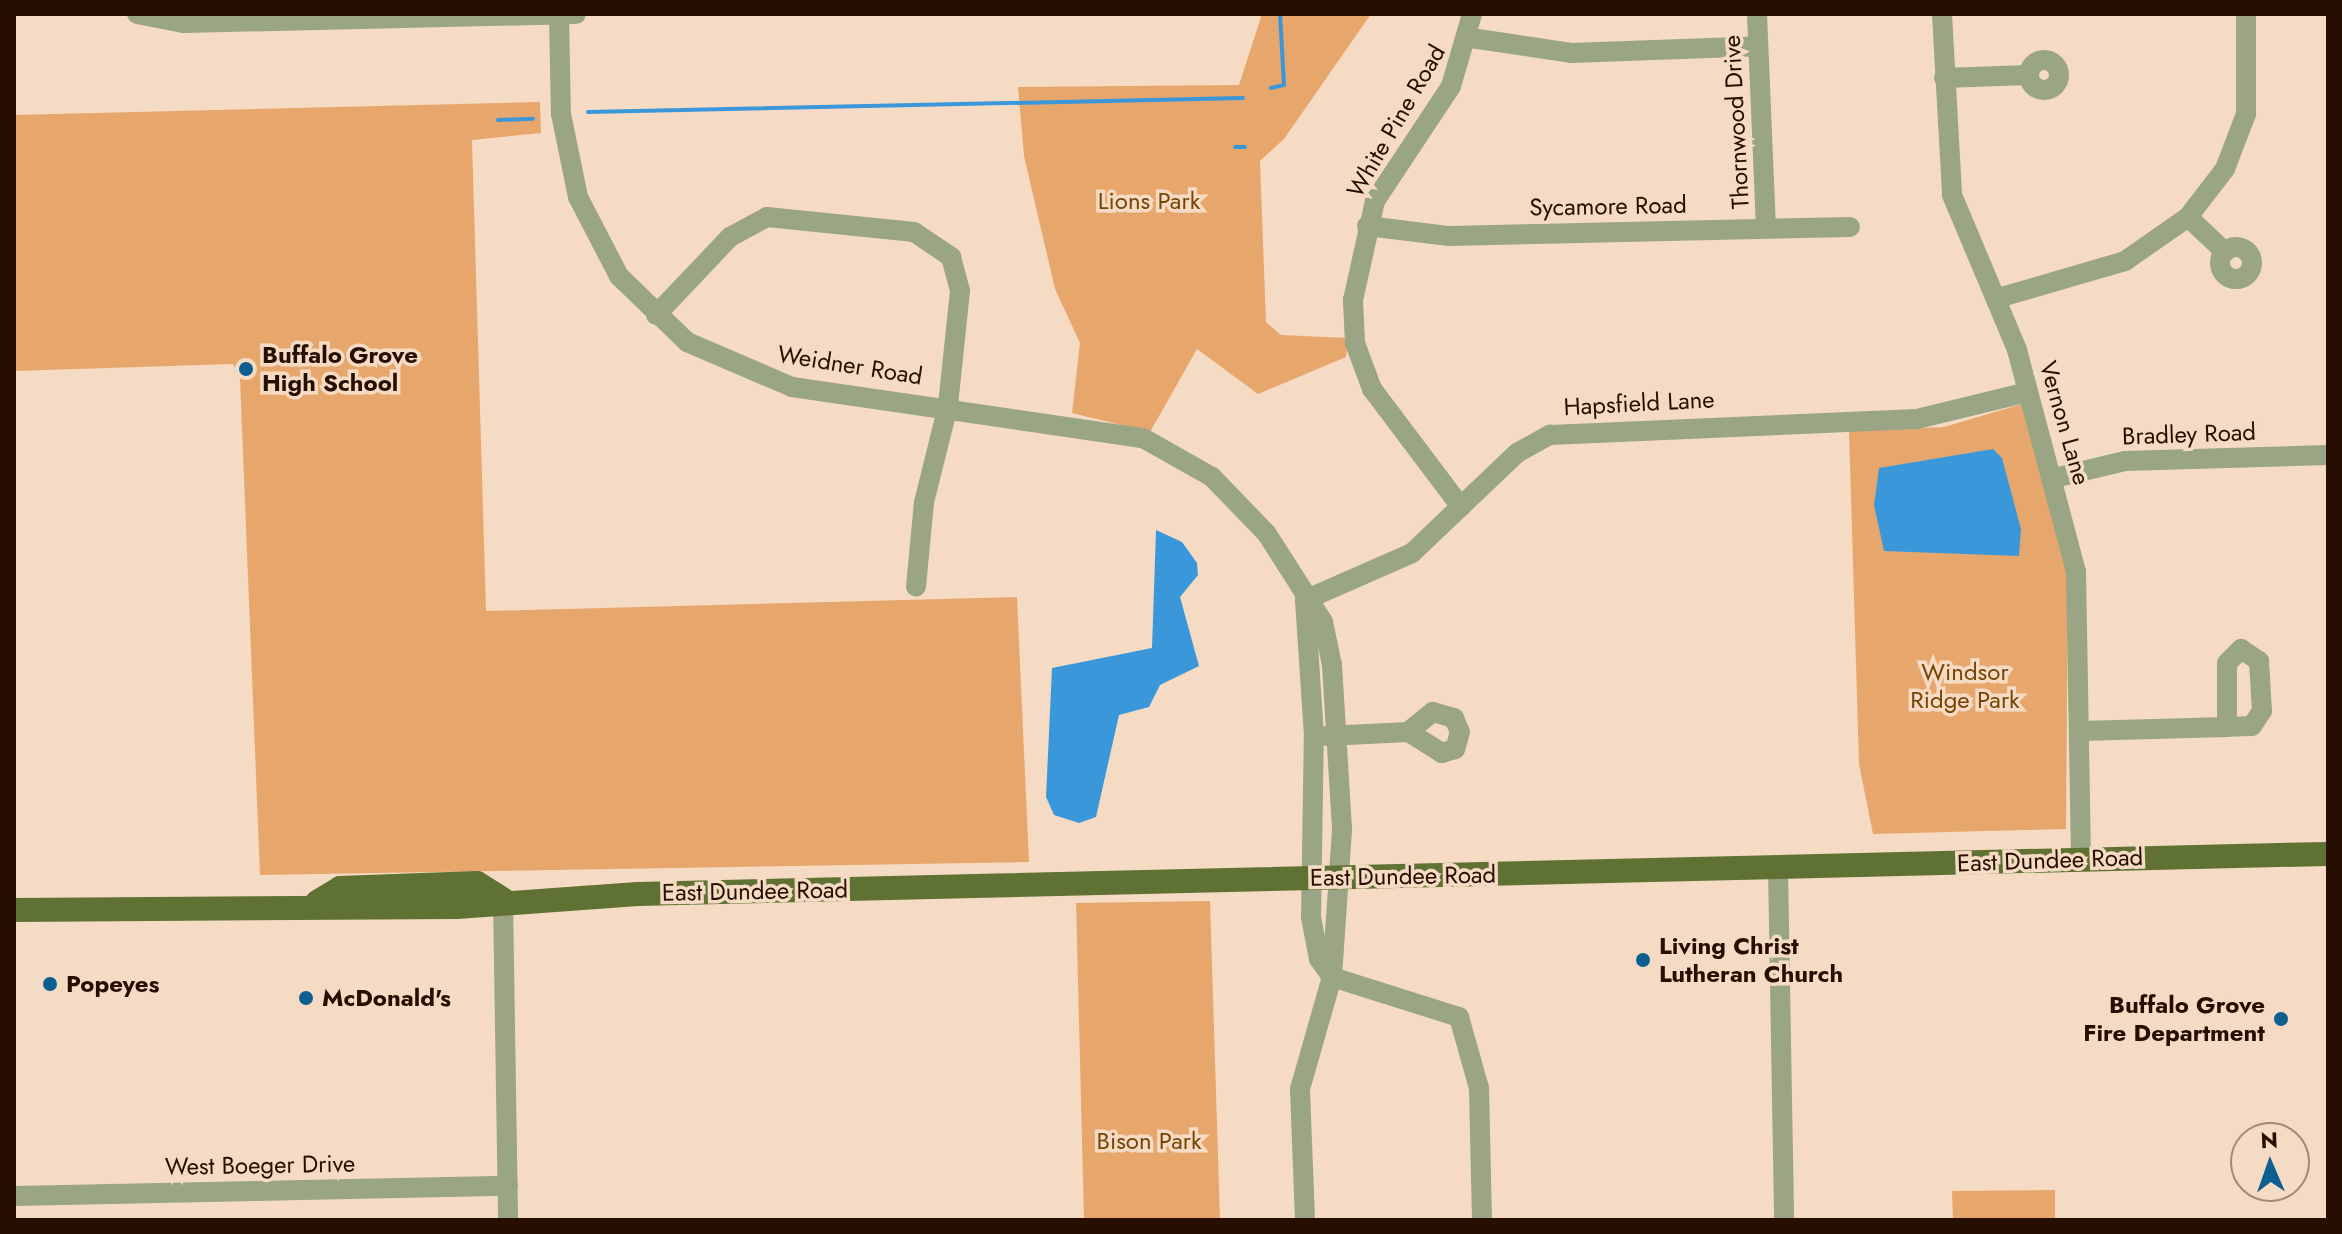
<!DOCTYPE html>
<html>
<head>
<meta charset="utf-8">
<style>
	body { margin:0 }
	#map { position:relative; width:2342px; height:1234px; overflow:hidden; background:#f6dbc4; font-family:Jost,sans-serif }
	div>[style] { position:absolute }
	.green>* { inset:0; background:#e7a76c }
	.water>* { inset:0; background:#3a98da }
	.stream>* { height:4px; margin:-2px; padding:0 2px; transform-origin:2px; border-radius:2px; background:#3a98da }
	.minor>* { height:20px; margin:-10px; padding:0 10px; transform-origin:10px; border-radius:10px; background:#99a584 }
	.minor>.ring { margin:-10px; padding:0; box-sizing:content-box; background:none; border:20px solid #99a584; border-radius:50% }
	.major>* { height:24px; margin:-12px; padding:0 12px; transform-origin:12px; border-radius:12px; background:#5f7234 }
	.dots>* { width:22px; height:22px; translate:-50% -50%; box-sizing:border-box; border:4px solid #f6dbc4; border-radius:50% }
	span { translate:-50% -50%; white-space:nowrap; text-align:center; line-height:1.15; -webkit-text-stroke:7px #f6dbc4; paint-order:stroke }
	.street-label { font-size:24px; color:#260f00 }
	.park-label { font-size:24px; color:#774406 }
	.poi-label { font-size:24px; color:#260f00; font-weight:700 }
	.left { translate:0 -50%; text-align:left }
	.right { translate:-100% -50%; text-align:right }
	.frame { position:absolute; inset:0; border:16px solid #260f00; pointer-events:none }
	.north { position:absolute; left:2230px; top:1122px; width:80px; height:80px; box-sizing:border-box; background:#f6dbc4; border:2px solid #a38976; border-radius:50%; rotate:358deg; font-size:22px; font-weight:700; line-height:32px; text-align:center; color:#260f00 }
	.north::after { content:''; display:block; margin:auto; width:28px; height:36px; background:#0d5f91; clip-path:polygon(50% 0,100% 100%,50% 72%,0 100%) }
</style>
</head>
<body>
<div id="map">
	<div class="green">
		<div style="clip-path:polygon(1262px 14px,1371px 14px,1284px 139px,1260px 161px,1266px 322px,1281px 335px,1348px 338px,1346px 357px,1258px 394px,1197px 349px,1150px 432px,1072px 413px,1080px 343px,1055px 289px,1024px 156px,1018px 87px,1239px 85px)"></div>
		<div style="clip-path:polygon(540px 102px,541px 133px,472px 140px,486px 611px,1017px 597px,1029px 862px,260px 875px,240px 379px,233px 364px,14px 371px,14px 115px)"></div>
		<div style="clip-path:polygon(2022px 404px,2068px 571px,2066px 829px,1873px 834px,1859px 764px,1849px 431px,1944px 427px)"></div>
		<div style="clip-path:polygon(1210px 901px,1220px 1220px,1084px 1220px,1076px 903px)"></div>
		<div style="clip-path:polygon(2055px 1190px,2055px 1220px,1953px 1220px,1952px 1191px)"></div>
	</div>
	<div class="water">
		<div style="clip-path:polygon(1993px 449px,2002px 458px,2021px 529px,2019px 556px,1884px 551px,1874px 505px,1879px 468px)"></div>
		<div style="clip-path:polygon(1156px 530px,1182px 542px,1197px 563px,1198px 575px,1180px 597px,1199px 666px,1160px 685px,1149px 707px,1119px 715px,1096px 817px,1079px 823px,1054px 815px,1046px 797px,1052px 668px,1152px 648px)"></div>
	</div>
	<div class="stream">
		<div style="left:1271px;top:88px;width:13px;rotate:-13deg"></div>
		<div style="left:1284px;top:85px;width:71px;rotate:-93.2deg"></div>
		<div style="left:588px;top:112px;width:655px;rotate:-1.22deg"></div>
		<div style="left:498px;top:120px;width:35px;rotate:-2deg"></div>
		<div style="left:1235px;top:147px;width:10px"></div>
	</div>
	<div class="minor">
		<div style="left:137px;top:14px;width:47px;rotate:11.1deg"></div>
		<div style="left:183px;top:23px;width:393px;rotate:-1.3deg"></div>
		<div style="left:559px;top:14px;width:100px;rotate:88.9deg"></div>
		<div style="left:561px;top:114px;width:85px;rotate:78.4deg"></div>
		<div style="left:578px;top:197px;width:89px;rotate:62.6deg"></div>
		<div style="left:619px;top:276px;width:95px;rotate:44.1deg"></div>
		<div style="left:687px;top:342px;width:114px;rotate:23.2deg"></div>
		<div style="left:792px;top:387px;width:355px;rotate:8.3deg"></div>
		<div style="left:1143px;top:438px;width:79px;rotate:29.5deg"></div>
		<div style="left:1212px;top:477px;width:79px;rotate:46deg"></div>
		<div style="left:1267px;top:534px;width:104px;rotate:57.5deg"></div>
		<div style="left:1323px;top:622px;width:44px;rotate:78.2deg"></div>
		<div style="left:1332px;top:665px;width:165px;rotate:86.5deg"></div>
		<div style="left:1342px;top:830px;width:147px;rotate:93.9deg"></div>
		<div style="left:1332px;top:977px;width:22px;rotate:-126deg"></div>
		<div style="left:1319px;top:959px;width:43px;rotate:-100.8deg"></div>
		<div style="left:1311px;top:917px;width:181px;rotate:-89.1deg"></div>
		<div style="left:1314px;top:736px;width:136px;rotate:-93.8deg"></div>
		<div style="left:1757px;top:14px;width:214px;rotate:87.6deg"></div>
		<div style="left:1942px;top:14px;width:181px;rotate:86.8deg"></div>
		<div style="left:1952px;top:195px;width:168px;rotate:67.2deg"></div>
		<div style="left:2017px;top:350px;width:230px;rotate:75.1deg"></div>
		<div style="left:2076px;top:572px;width:287px;rotate:89deg"></div>
		<div style="left:1471px;top:38px;width:101px;rotate:8.5deg"></div>
		<div style="left:1571px;top:53px;width:187px;rotate:-2.1deg"></div>
		<div class="ring" style="left:2029px;top:60px;width:10px;height:10px"></div>
		<div style="left:1944px;top:78px;width:84px;rotate:-2deg"></div>
		<div style="left:2188px;top:217px;width:51px;rotate:43.4deg"></div>
		<div style="left:1367px;top:226px;width:83px;rotate:7deg"></div>
		<div style="left:1449px;top:236px;width:401px;rotate:-1.3deg"></div>
		<div class="ring" style="left:2220px;top:247px;width:12px;height:12px"></div>
		<div style="left:1998px;top:298px;width:132px;rotate:-16.2deg"></div>
		<div style="left:2125px;top:261px;width:77px;rotate:-34.9deg"></div>
		<div style="left:2188px;top:217px;width:61px;rotate:-52.4deg"></div>
		<div style="left:2225px;top:169px;width:59px;rotate:-69.1deg"></div>
		<div style="left:2246px;top:114px;width:100px;rotate:-90deg"></div>
		<div style="left:656px;top:315px;width:108px;rotate:-46.5deg"></div>
		<div style="left:730px;top:237px;width:42px;rotate:-28.4deg"></div>
		<div style="left:767px;top:217px;width:148px;rotate:5.8deg"></div>
		<div style="left:914px;top:232px;width:45px;rotate:34deg"></div>
		<div style="left:951px;top:257px;width:35px;rotate:75deg"></div>
		<div style="left:960px;top:291px;width:116px;rotate:96deg"></div>
		<div style="left:948px;top:406px;width:99px;rotate:104deg"></div>
		<div style="left:924px;top:502px;width:85px;rotate:95.4deg"></div>
		<div style="left:2054px;top:478px;width:73px;rotate:-13.5deg"></div>
		<div style="left:2125px;top:461px;width:203px;rotate:-1.7deg"></div>
		<div style="left:1461px;top:507px;width:148px;rotate:-127deg"></div>
		<div style="left:1372px;top:389px;width:49px;rotate:-110.3deg"></div>
		<div style="left:1355px;top:343px;width:43px;rotate:-92.7deg"></div>
		<div style="left:1353px;top:300px;width:101px;rotate:-77.5deg"></div>
		<div style="left:1375px;top:201px;width:138px;rotate:-56.5deg"></div>
		<div style="left:1451px;top:86px;width:75px;rotate:-73.7deg"></div>
		<div style="left:1305px;top:600px;width:117px;rotate:-23.7deg"></div>
		<div style="left:1412px;top:553px;width:145px;rotate:-43.6deg"></div>
		<div style="left:1517px;top:453px;width:38px;rotate:-29deg"></div>
		<div style="left:1550px;top:435px;width:367px;rotate:-2.5deg"></div>
		<div style="left:1917px;top:419px;width:114px;rotate:-13.7deg"></div>
		<div style="left:2241px;top:649px;width:22px;rotate:34deg"></div>
		<div style="left:2259px;top:661px;width:50px;rotate:86.6deg"></div>
		<div style="left:2262px;top:711px;width:18px;rotate:124deg"></div>
		<div style="left:2252px;top:726px;width:25px;rotate:178deg"></div>
		<div style="left:2227px;top:727px;width:64px;rotate:-90deg"></div>
		<div style="left:2227px;top:663px;width:20px;rotate:-45deg"></div>
		<div style="left:2081px;top:731px;width:146px;rotate:-1.6deg"></div>
		<div style="left:1327px;top:736px;width:81px;rotate:-2.8deg"></div>
		<div style="left:1408px;top:732px;width:32px;rotate:-39deg"></div>
		<div style="left:1433px;top:712px;width:22px;rotate:16deg"></div>
		<div style="left:1454px;top:718px;width:15px;rotate:67deg"></div>
		<div style="left:1460px;top:732px;width:18px;rotate:106deg"></div>
		<div style="left:1455px;top:749px;width:14px;rotate:163deg"></div>
		<div style="left:1442px;top:753px;width:40px;rotate:-148deg"></div>
		<div style="left:1778px;top:868px;width:352px;rotate:89deg"></div>
		<div style="left:503px;top:899px;width:321px;rotate:89.1deg"></div>
		<div style="left:14px;top:1196px;width:494px;rotate:-1.2deg"></div>
		<div style="left:1305px;top:1220px;width:131px;rotate:-92.2deg"></div>
		<div style="left:1300px;top:1089px;width:116px;rotate:-74.1deg"></div>
		<div style="left:1332px;top:977px;width:133px;rotate:17.5deg"></div>
		<div style="left:1459px;top:1017px;width:74px;rotate:74.3deg"></div>
		<div style="left:1479px;top:1088px;width:132px;rotate:88.7deg"></div>
	</div>
	<div class="major">
		<div style="left:317px;top:902px;width:27px;rotate:-31deg"></div>
		<div style="left:340px;top:888px;width:137px;rotate:-2.1deg"></div>
		<div style="left:477px;top:883px;width:31px;rotate:32deg"></div>
		<div style="left:14px;top:910px;width:443px;rotate:-0.4deg"></div>
		<div style="left:457px;top:907px;width:181px;rotate:-4.1deg"></div>
		<div style="left:638px;top:894px;width:1690px;rotate:-1.36deg"></div>
	</div>
	<div class="dots">
		<div style="left:246px;top:369px;background:#0d5f91"></div>
		<div style="left:1643px;top:960px;background:#0d5f91"></div>
		<div style="left:50px;top:984px;background:#0d5f91"></div>
		<div style="left:306px;top:998px;background:#0d5f91"></div>
		<div style="left:2281px;top:1019px;background:#0d5f91"></div>
	</div>
	<div class="street-label">
		<span style="left:1396px;top:121px;rotate:-60deg">White Pine Road</span>
		<span style="left:1736px;top:122px;rotate:-93deg">Thornwood Drive</span>
		<span style="left:1608px;top:206px;rotate:-1deg">Sycamore Road</span>
		<span style="left:850px;top:365px;rotate:9deg">Weidner Road</span>
		<span style="left:1639px;top:403px;rotate:-3deg">Hapsfield Lane</span>
		<span style="left:2065px;top:423px;rotate:74deg">Vernon Lane</span>
		<span style="left:2189px;top:434px;rotate:-2deg">Bradley Road</span>
		<span style="left:2050px;top:860px;rotate:-2deg">East Dundee Road</span>
		<span style="left:1403px;top:876px;rotate:-1deg">East Dundee Road</span>
		<span style="left:755px;top:891px;rotate:-1deg">East Dundee Road</span>
		<span style="left:260px;top:1165px;rotate:-1deg">West Boeger Drive</span>
	</div>
	<div class="park-label">
		<span style="left:1149px;top:201px">Lions Park</span>
		<span style="left:1965px;top:686px">Windsor<br>Ridge Park</span>
		<span style="left:1149px;top:1141px">Bison Park</span>
	</div>
	<div class="poi-label">
		<span class="left" style="left:262px;top:369px">Buffalo Grove<br>High School</span>
		<span class="left" style="left:1659px;top:960px">Living Christ<br>Lutheran Church</span>
		<span class="left" style="left:66px;top:984px">Popeyes</span>
		<span class="left" style="left:322px;top:998px">McDonald's</span>
		<span class="right" style="left:2265px;top:1019px">Buffalo Grove<br>Fire Department</span>
	</div>
	<div class="frame"></div>
	<div class="north">N</div>
</div>
</body>
</html>
